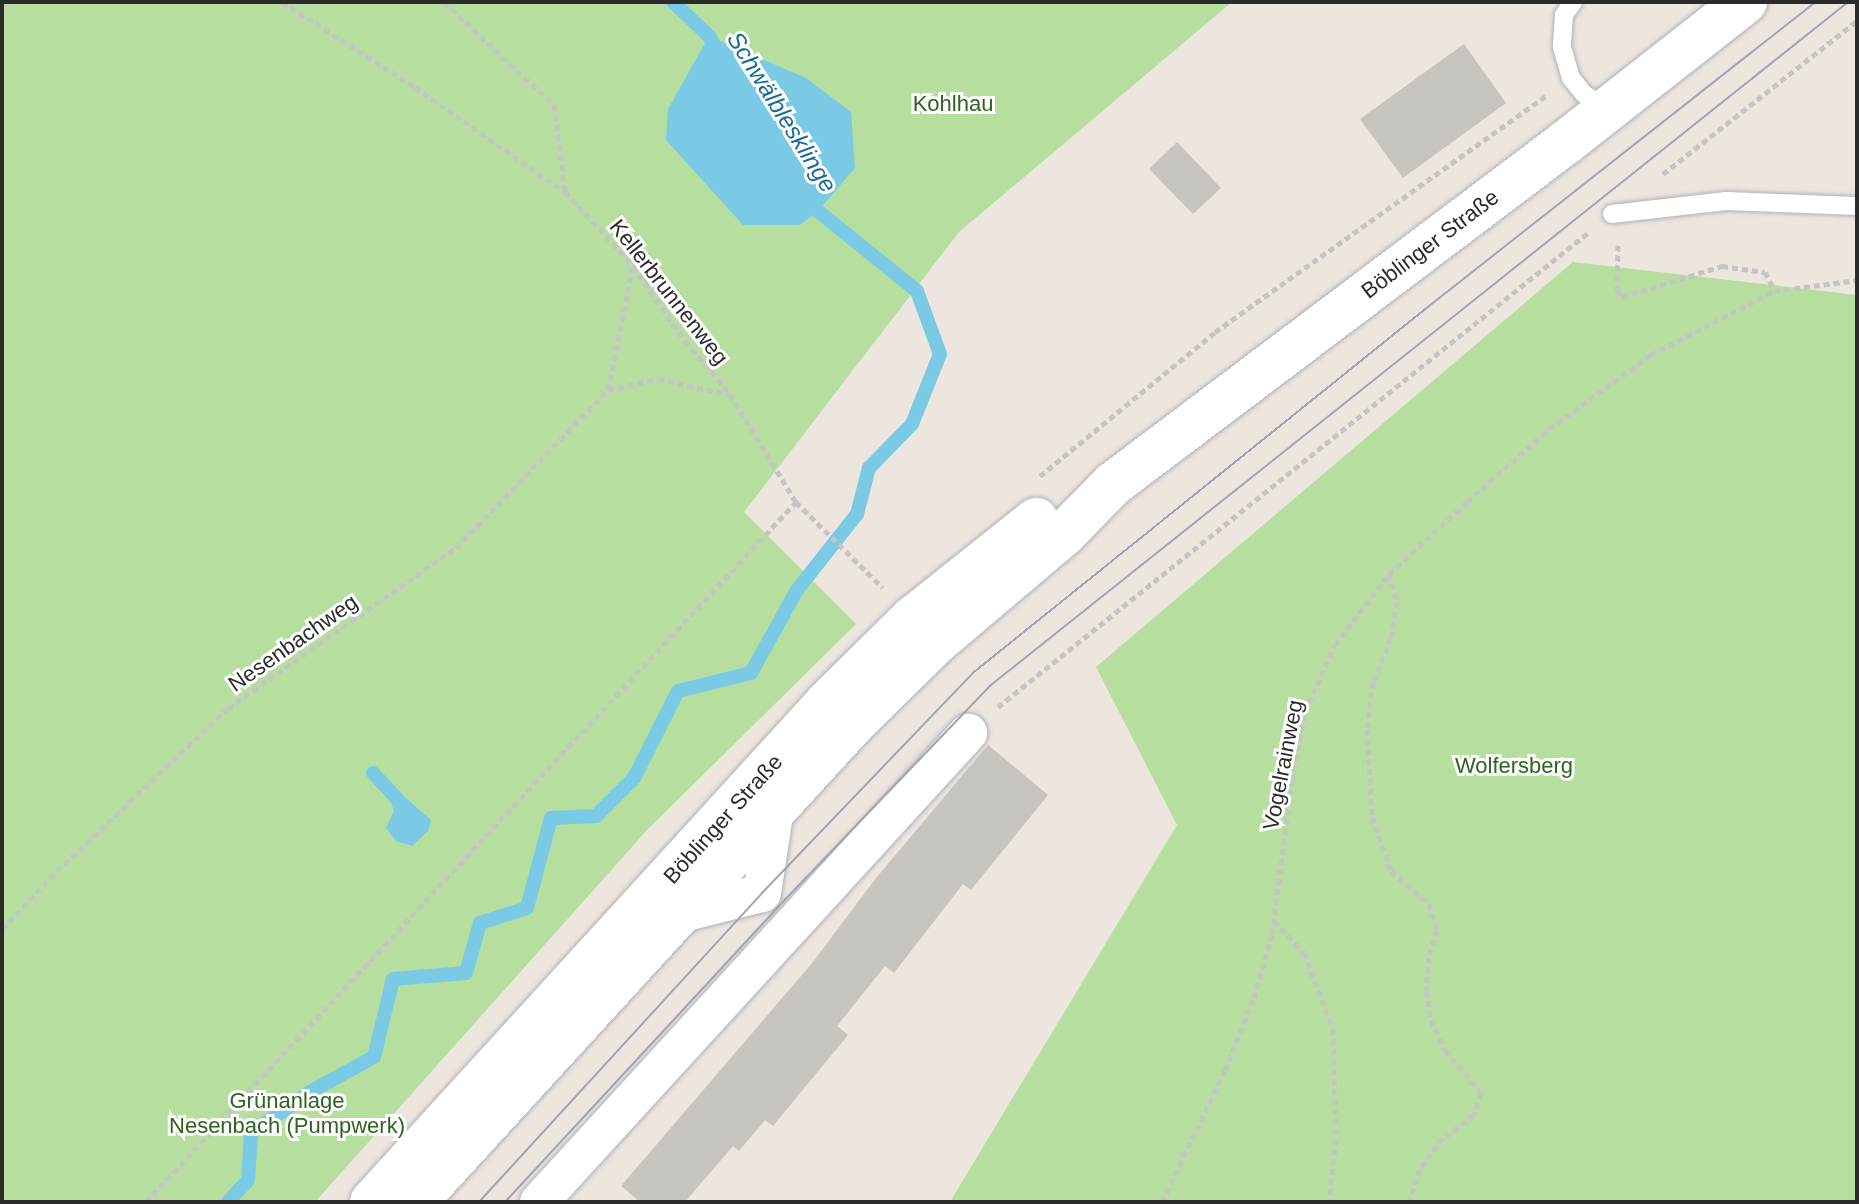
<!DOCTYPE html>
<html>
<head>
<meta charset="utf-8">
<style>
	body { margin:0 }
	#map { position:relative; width:1859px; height:1204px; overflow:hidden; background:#ece6de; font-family:Arial,sans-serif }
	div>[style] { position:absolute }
	.green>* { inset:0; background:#b5de9f }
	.water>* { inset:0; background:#7acae5 }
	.stream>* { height:14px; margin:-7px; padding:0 7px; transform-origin:7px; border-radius:7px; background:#7acae5 }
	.building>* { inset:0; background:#c7c3be }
	.path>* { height:5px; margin-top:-2.5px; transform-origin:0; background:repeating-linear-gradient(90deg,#c4c4c4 0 6px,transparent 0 10px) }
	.roads { filter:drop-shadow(0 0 2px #afb1ba) drop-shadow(0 0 2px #afb1ba) }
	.lane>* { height:18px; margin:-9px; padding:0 9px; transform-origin:9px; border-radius:9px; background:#fff }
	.street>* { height:38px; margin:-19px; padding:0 19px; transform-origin:19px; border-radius:19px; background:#fff }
	.secondary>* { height:44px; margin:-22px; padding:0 22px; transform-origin:22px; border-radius:22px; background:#fff }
	.tram>* { height:2px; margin:-1px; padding:0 1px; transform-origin:1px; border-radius:1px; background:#a1a4b4 }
	span { translate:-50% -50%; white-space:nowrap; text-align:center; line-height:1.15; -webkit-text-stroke:6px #fff; paint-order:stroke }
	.park-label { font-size:22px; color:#2f6320 }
	.street-label { font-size:22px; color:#2b2b2b }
	.water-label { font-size:24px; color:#186a92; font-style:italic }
	.frame { position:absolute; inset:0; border:4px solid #2b2b2b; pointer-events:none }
</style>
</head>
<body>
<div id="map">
	<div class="green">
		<div style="clip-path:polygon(2px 2px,1232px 2px,959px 232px,744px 512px,856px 624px,648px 829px,315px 1202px,2px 1202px)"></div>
		<div style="clip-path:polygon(1573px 262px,1857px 295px,1857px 1202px,950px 1202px,1177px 825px,1096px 667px)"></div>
	</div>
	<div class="water">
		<div style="clip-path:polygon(709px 36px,806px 78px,851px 112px,855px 168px,818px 211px,800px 225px,743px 225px,666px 140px,668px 109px)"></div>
		<div style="clip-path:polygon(385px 786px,392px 786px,431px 820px,428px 831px,412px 846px,396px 841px,386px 828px,394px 811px)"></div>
	</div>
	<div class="stream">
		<div style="left:673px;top:2px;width:50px;rotate:43.4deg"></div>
		<div style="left:709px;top:36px;width:17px;rotate:59deg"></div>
		<div style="left:373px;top:773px;width:35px;rotate:47deg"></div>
		<div style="left:228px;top:1202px;width:30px;rotate:-48deg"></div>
		<div style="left:248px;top:1180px;width:47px;rotate:-86.3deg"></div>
		<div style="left:251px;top:1133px;width:72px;rotate:-34.8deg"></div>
		<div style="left:310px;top:1092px;width:73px;rotate:-28.7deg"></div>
		<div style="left:374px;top:1057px;width:80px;rotate:-76.3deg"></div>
		<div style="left:393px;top:979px;width:73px;rotate:-4.7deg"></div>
		<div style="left:466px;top:973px;width:52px;rotate:-74.4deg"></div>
		<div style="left:480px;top:923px;width:49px;rotate:-17.7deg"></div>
		<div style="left:527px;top:908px;width:93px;rotate:-75.1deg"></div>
		<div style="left:551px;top:818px;width:45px;rotate:-2.5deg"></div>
		<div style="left:596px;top:816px;width:54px;rotate:-45deg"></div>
		<div style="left:634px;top:778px;width:97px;rotate:-63.2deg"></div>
		<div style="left:678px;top:691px;width:75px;rotate:-13.9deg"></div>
		<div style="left:751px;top:673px;width:95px;rotate:-61deg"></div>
		<div style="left:797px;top:590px;width:97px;rotate:-51.7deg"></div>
		<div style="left:857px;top:514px;width:48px;rotate:-75.4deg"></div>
		<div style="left:869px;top:468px;width:62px;rotate:-45.7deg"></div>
		<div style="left:912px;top:424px;width:75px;rotate:-68.2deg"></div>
		<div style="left:940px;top:354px;width:67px;rotate:-110.1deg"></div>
		<div style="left:917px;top:291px;width:127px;rotate:-141.1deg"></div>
		<div style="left:818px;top:211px;width:16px;rotate:-125deg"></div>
	</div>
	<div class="building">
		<div style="clip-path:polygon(1464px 44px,1506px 103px,1403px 178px,1360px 119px)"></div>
		<div style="clip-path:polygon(1177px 142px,1221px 188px,1193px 214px,1149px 169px)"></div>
		<div style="clip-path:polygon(988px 745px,1048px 795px,971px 890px,963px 884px,894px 973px,885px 966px,837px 1026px,848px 1035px,773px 1126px,765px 1120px,739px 1151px,733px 1146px,685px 1202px,640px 1202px,621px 1186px,813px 962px,876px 878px)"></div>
	</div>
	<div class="path">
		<div style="left:282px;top:2px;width:158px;rotate:32.6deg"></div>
		<div style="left:415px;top:87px;width:183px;rotate:35deg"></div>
		<div style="left:565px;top:192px;width:100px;rotate:47.4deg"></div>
		<div style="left:633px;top:266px;width:91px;rotate:55.3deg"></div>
		<div style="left:685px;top:341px;width:70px;rotate:49.7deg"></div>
		<div style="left:730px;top:394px;width:127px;rotate:58.6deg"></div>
		<div style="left:796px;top:502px;width:122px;rotate:44.7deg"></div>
		<div style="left:444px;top:2px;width:151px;rotate:43.1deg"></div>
		<div style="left:554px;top:105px;width:87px;rotate:82.7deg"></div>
		<div style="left:1663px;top:174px;width:247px;rotate:-38.3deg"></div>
		<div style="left:1618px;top:245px;width:45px;rotate:91.3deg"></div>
		<div style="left:1617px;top:290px;width:9px;rotate:54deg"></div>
		<div style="left:1622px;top:297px;width:105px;rotate:-17.2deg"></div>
		<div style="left:1722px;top:266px;width:43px;rotate:7.9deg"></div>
		<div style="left:1765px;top:272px;width:20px;rotate:63deg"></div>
		<div style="left:608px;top:390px;width:51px;rotate:-12.4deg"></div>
		<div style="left:658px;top:379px;width:72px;rotate:12.1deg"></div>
		<div style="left:1040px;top:476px;width:227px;rotate:-39.4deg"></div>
		<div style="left:1215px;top:332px;width:408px;rotate:-35.5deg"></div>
		<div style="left:1389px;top:574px;width:29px;rotate:74deg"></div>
		<div style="left:1397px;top:602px;width:36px;rotate:99deg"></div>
		<div style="left:1391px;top:638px;width:48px;rotate:112.2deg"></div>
		<div style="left:1373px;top:682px;width:47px;rotate:97.3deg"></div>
		<div style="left:1367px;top:729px;width:88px;rotate:86.7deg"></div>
		<div style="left:1372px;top:817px;width:57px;rotate:70.6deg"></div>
		<div style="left:1391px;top:871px;width:50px;rotate:41deg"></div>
		<div style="left:1429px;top:904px;width:27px;rotate:73deg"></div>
		<div style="left:1437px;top:930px;width:28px;rotate:107deg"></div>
		<div style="left:1429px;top:957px;width:34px;rotate:95deg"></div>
		<div style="left:1426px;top:991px;width:29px;rotate:80deg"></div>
		<div style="left:1431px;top:1020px;width:33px;rotate:65deg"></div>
		<div style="left:1445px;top:1050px;width:56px;rotate:50.1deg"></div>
		<div style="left:1481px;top:1093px;width:23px;rotate:108deg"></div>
		<div style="left:1474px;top:1115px;width:39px;rotate:143deg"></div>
		<div style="left:1443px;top:1138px;width:39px;rotate:127deg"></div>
		<div style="left:1420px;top:1169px;width:35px;rotate:108deg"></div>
		<div style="left:998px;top:707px;width:758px;rotate:-38.79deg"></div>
		<div style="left:1274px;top:921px;width:44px;rotate:46.8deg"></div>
		<div style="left:1304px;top:953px;width:81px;rotate:69.1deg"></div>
		<div style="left:1333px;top:1029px;width:110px;rotate:88.4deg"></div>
		<div style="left:1336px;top:1139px;width:63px;rotate:96.3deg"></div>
		<div style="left:2px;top:929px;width:80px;rotate:-46.5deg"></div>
		<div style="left:57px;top:871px;width:236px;rotate:-43.6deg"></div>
		<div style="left:228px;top:708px;width:279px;rotate:-35.1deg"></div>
		<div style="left:456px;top:548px;width:219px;rotate:-46.1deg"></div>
		<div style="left:608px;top:390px;width:126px;rotate:-78.6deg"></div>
		<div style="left:146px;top:1202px;width:955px;rotate:-47.12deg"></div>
		<div style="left:1162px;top:1202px;width:146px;rotate:-64.5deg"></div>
		<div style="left:1225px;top:1070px;width:78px;rotate:-68.1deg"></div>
		<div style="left:1254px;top:998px;width:66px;rotate:-74.3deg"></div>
		<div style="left:1272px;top:934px;width:155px;rotate:-82.6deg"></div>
		<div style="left:1292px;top:780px;width:69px;rotate:-79.2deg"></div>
		<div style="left:1305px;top:712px;width:73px;rotate:-65.9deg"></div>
		<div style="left:1335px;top:645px;width:89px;rotate:-52.7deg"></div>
		<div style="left:1389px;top:574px;width:106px;rotate:-42.7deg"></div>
		<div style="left:1467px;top:502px;width:110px;rotate:-41.7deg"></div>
		<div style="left:1549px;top:429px;width:126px;rotate:-36deg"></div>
		<div style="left:1651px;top:355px;width:139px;rotate:-27.5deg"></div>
		<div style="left:1774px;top:291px;width:84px;rotate:-7.5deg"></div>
	</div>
	<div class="roads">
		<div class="lane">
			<div style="left:1573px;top:2px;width:16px;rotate:125deg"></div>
			<div style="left:1564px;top:15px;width:32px;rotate:94deg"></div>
			<div style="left:1562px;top:47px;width:32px;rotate:74deg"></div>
			<div style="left:1571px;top:78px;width:21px;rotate:51deg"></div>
			<div style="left:1584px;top:94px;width:29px;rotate:34deg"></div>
			<div style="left:1612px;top:214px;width:115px;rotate:-6.5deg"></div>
			<div style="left:1726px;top:201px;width:131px;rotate:2.2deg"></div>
		</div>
		<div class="street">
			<div style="left:762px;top:893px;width:86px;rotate:-81.3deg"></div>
			<div style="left:682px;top:913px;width:82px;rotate:-14deg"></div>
			<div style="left:539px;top:1202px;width:636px;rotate:-47.55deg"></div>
		</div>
		<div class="secondary">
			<div style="left:372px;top:1202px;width:675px;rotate:-47.64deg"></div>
			<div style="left:827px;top:703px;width:120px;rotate:-44.7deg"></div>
			<div style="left:912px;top:619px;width:159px;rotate:-38.6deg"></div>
			<div style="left:415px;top:1202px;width:646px;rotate:-47.51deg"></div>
			<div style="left:851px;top:726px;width:115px;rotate:-44.6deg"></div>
			<div style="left:933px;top:645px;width:173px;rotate:-40.3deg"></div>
			<div style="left:1065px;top:533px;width:69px;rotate:-45.6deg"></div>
			<div style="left:1113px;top:484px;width:566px;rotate:-37.03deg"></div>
			<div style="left:1565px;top:143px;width:229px;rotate:-38.1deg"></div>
		</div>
	</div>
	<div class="tram">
		<div style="left:479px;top:1202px;width:419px;rotate:-47.5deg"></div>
		<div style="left:762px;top:893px;width:306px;rotate:-46.2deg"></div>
		<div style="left:974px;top:672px;width:578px;rotate:-38.81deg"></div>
		<div style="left:1424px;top:310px;width:499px;rotate:-38.2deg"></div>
		<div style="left:505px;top:1202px;width:401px;rotate:-47.2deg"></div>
		<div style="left:777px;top:908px;width:309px;rotate:-46.2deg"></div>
		<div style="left:991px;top:685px;width:1096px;rotate:-38.55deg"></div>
	</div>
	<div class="park-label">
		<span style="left:953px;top:104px">Kohlhau</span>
		<span style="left:1514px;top:766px">Wolfersberg</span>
		<span style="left:287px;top:1113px">Grünanlage<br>Nesenbach (Pumpwerk)</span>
	</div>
	<div class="street-label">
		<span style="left:1430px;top:244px;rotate:-37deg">Böblinger Straße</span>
		<span style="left:669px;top:292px;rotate:52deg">Kellerbrunnenweg</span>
		<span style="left:293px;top:643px;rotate:-35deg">Nesenbachweg</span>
		<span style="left:1283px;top:765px;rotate:-79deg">Vogelrainweg</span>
		<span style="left:723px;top:819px;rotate:-48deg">Böblinger Straße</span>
	</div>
	<div class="water-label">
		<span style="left:782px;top:112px;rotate:58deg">Schwälblesklinge</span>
	</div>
	<div class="frame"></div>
</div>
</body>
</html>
